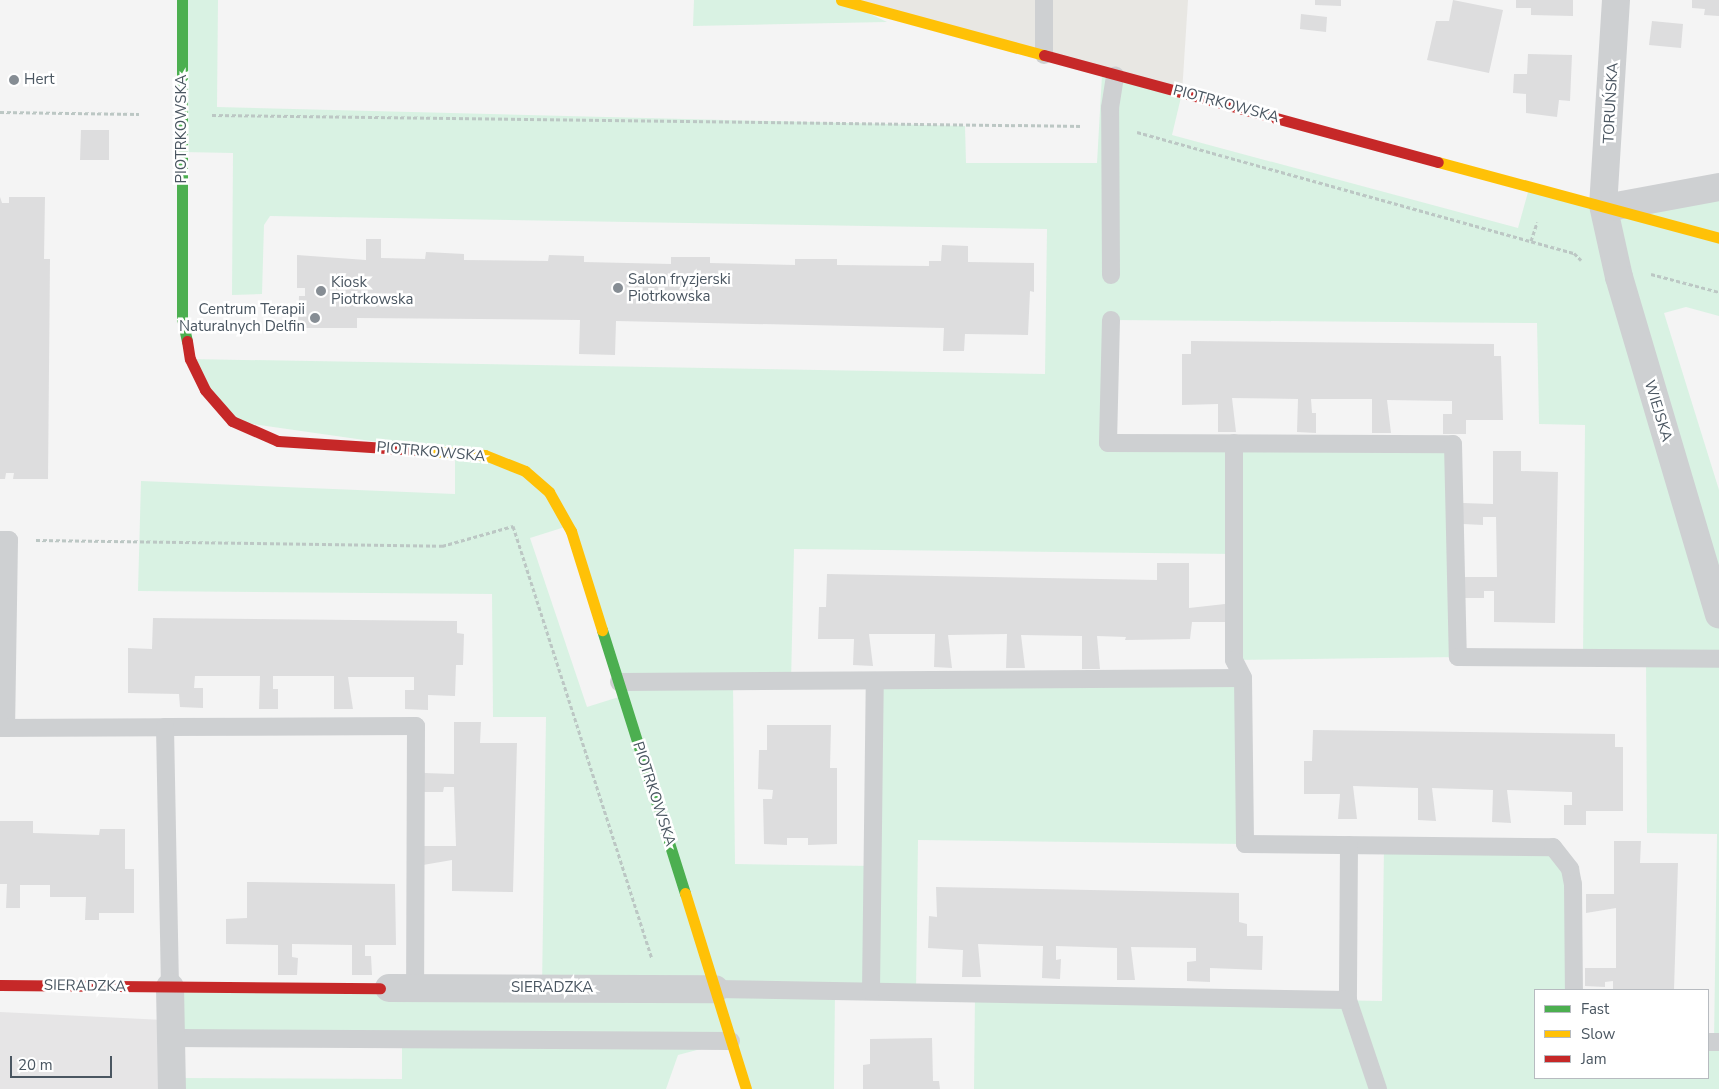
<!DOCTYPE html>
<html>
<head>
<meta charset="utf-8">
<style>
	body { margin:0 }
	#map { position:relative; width:1719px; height:1089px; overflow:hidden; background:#f4f4f4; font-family:"Nunito Sans",sans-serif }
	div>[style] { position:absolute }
	.commercial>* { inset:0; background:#e8e7e3 }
	.education>* { inset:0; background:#e6e5e6 }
	.green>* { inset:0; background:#d9f2e3 }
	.building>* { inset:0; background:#ddddde }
	.path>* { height:3px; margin-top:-1.5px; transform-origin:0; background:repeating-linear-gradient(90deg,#bcc7c4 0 4px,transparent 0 6.5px) }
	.lane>* { height:18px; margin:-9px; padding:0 9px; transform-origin:9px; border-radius:9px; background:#ced0d2 }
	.street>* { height:28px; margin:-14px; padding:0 14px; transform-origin:14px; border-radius:14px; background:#ced0d2 }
	.fast>* { height:11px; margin:-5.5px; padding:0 5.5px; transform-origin:5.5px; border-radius:5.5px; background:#4caf50 }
	.slow>* { height:11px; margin:-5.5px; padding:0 5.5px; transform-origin:5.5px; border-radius:5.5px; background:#ffc107 }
	.jam>* { height:11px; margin:-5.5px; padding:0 5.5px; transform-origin:5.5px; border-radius:5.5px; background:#c62828 }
	.dots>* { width:14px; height:14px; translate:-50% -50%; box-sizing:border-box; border:2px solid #fff; border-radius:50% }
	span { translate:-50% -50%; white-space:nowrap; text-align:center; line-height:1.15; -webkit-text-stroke:5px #fff; paint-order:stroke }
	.poi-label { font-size:15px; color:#4a5661 }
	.left { translate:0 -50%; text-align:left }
	.right { translate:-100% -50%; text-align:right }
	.street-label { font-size:15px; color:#4a5661 }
	.legend { position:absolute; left:1534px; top:989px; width:175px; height:90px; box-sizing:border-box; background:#fff; border:1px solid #b7bbc0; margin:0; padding:6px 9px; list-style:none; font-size:15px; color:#4a5661 }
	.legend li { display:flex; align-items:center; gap:10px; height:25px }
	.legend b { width:25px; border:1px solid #b7bbc0 }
	.scale { position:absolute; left:10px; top:1056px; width:102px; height:22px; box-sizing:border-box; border:2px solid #4a5661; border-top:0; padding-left:6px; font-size:15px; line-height:18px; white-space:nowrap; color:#4a5661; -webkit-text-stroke:4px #fff; paint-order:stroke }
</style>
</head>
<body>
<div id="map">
	<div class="commercial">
		<div style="clip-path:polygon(841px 0,1188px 0,1182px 93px)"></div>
	</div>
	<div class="education">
		<div style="clip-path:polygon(0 1012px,164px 1020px,163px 1089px,0 1089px)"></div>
	</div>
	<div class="green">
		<div style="clip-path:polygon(evenodd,182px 0,218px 0,217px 107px,965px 126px,966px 163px,1097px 163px,1102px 75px,1182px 93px,1172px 135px,1518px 228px,1530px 185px,1603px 205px,1719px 187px,1719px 316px,1686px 307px,1664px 313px,1719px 490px,1719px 1089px,974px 1089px,975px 994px,1382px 1001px,1384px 845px,1553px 847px,1570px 869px,1574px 990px,1535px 990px,1535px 1078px,1708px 1078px,1708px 1042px,1714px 1042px,1717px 834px,1647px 833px,1646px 659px,1583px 658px,1585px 425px,1539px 424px,1537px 323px,1111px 320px,1108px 442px,1453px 444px,1458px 657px,1234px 660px,1235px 554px,794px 549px,791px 683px,733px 683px,735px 864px,873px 866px,875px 683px,1243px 678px,1245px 844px,918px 840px,916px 992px,835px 991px,834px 1089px,746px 1089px,731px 1041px,678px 1055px,666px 1089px,172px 1089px,173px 1078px,402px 1079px,402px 1040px,173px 1038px,170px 987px,542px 988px,546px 717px,493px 717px,492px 594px,138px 591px,141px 481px,455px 494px,455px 453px,232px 421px,190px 359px,1045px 374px,1047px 229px,270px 216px,264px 225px,262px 294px,232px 295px,233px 153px,182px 152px,182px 0,568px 526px,622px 696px,587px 707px,530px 538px,568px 526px)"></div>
		<div style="clip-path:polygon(694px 0,841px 0,887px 22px,693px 26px)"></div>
	</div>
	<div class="building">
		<div style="clip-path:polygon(1315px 0,1341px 0,1341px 6px,1315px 5px)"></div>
		<div style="clip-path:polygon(1453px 0,1503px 10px,1489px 73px,1427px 60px,1436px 21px,1449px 21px)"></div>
		<div style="clip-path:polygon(1516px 0,1573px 0,1573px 16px,1531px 15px,1531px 8px,1516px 8px)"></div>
		<div style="clip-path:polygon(1692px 0,1719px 0,1719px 16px,1704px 15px,1705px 9px,1692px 8px)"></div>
		<div style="clip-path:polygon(1301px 14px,1327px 17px,1326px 32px,1300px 29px)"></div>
		<div style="clip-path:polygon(1652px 21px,1683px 24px,1681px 48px,1649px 45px)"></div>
		<div style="clip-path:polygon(1528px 54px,1572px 55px,1570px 101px,1559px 100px,1557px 117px,1526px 113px,1526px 94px,1513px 93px,1514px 74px,1527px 74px)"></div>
		<div style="clip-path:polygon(81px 130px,109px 130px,109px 160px,80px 160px)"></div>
		<div style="clip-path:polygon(0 197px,2px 203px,9px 203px,9px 197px,45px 197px,44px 259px,50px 259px,48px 479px,13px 479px,14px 473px,6px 473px,5px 479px,0 479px)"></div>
		<div style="clip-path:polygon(366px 239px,381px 239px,381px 258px,425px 259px,426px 252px,464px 254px,464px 260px,548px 261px,549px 255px,584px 256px,584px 262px,671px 264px,671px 257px,710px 257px,710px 263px,795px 265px,795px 259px,837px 259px,837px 265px,929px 266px,929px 261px,941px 261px,942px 245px,968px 246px,968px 262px,1034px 263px,1034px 292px,1030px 291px,1028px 335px,965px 334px,964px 351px,943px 351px,944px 328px,616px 321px,615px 355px,579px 354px,580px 320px,357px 318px,357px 328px,298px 328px,299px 296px,305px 296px,305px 288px,297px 288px,297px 255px,366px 260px)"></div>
		<div style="clip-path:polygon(1191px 341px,1494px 344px,1494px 356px,1501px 356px,1503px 420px,1466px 420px,1466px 434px,1443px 434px,1443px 414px,1452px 414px,1452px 401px,1387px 400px,1391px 433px,1372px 433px,1372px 399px,1311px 399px,1312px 413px,1316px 413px,1316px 433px,1297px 432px,1298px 399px,1232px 398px,1236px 432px,1218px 432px,1218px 404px,1182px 405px,1182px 354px,1191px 354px)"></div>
		<div style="clip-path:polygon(1493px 451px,1521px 451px,1521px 471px,1558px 472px,1555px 623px,1494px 622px,1494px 591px,1484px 591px,1484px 598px,1464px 598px,1464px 577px,1497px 577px,1496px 517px,1483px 517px,1483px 525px,1463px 524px,1463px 503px,1493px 504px)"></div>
		<div style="clip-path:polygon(1157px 563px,1189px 563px,1189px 608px,1225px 604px,1225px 622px,1192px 622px,1190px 639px,1125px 640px,1126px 637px,1097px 636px,1100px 669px,1082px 669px,1082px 636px,1021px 635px,1025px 668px,1006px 668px,1007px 634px,948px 635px,952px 668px,934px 667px,935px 634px,869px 634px,873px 666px,853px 665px,854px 639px,818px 639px,819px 607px,826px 607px,827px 574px,1157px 580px)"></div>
		<div style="clip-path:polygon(153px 618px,457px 621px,457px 633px,464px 634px,463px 665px,456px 665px,455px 696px,428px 695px,428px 710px,405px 709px,405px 690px,414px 690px,414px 677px,348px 677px,353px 709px,334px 709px,334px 676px,273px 676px,273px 689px,278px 689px,278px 709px,259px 709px,260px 676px,195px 676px,194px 688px,203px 688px,203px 708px,180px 707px,179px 694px,128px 693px,128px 648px,152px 649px)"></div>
		<div style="clip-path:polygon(454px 722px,481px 722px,480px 743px,517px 743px,513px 892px,452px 891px,452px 860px,423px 865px,422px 846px,456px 846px,454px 787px,444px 787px,443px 792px,424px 792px,424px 773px,454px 774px)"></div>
		<div style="clip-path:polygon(767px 725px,831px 725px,830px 768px,837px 768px,837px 844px,808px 845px,808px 838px,787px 838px,787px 845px,764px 844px,763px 799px,772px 799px,773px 790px,758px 789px,759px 750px,767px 750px)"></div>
		<div style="clip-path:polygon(1313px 730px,1615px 734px,1615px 747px,1623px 747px,1623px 811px,1586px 811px,1586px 825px,1564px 825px,1564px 805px,1572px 805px,1572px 792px,1507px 790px,1511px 823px,1492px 822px,1493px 790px,1432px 788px,1436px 821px,1418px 820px,1418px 788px,1353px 786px,1357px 819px,1338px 819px,1340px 794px,1304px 794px,1304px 761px,1312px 761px)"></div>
		<div style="clip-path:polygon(0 821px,33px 821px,33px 833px,99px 835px,100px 829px,125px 829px,125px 869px,134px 869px,134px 913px,99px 913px,99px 920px,85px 920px,86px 897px,50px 897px,50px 885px,20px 885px,20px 908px,6px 908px,7px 884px,0 884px)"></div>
		<div style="clip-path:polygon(1614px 841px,1641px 841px,1640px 863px,1678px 863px,1674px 990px,1613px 990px,1613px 981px,1605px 982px,1605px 987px,1585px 986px,1585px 968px,1616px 968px,1616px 908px,1586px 913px,1586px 894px,1614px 894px)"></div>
		<div style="clip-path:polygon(247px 882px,395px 884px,396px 945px,365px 945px,365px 956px,371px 956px,372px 975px,352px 975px,352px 945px,292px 944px,292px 957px,298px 958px,297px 975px,278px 975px,278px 945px,226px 944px,226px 919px,247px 918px)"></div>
		<div style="clip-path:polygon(936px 887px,1239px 893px,1239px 922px,1247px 924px,1247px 936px,1263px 936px,1262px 970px,1210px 968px,1210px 982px,1187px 981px,1187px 962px,1196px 961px,1196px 948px,1131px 947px,1135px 980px,1117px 980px,1117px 948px,1056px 946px,1056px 960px,1061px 959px,1060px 979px,1042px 978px,1043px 946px,978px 944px,981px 977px,962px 977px,963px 950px,928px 948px,929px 916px,937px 917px)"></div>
		<div style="clip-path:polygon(932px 1038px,933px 1081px,939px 1081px,940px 1089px,863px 1089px,863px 1065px,870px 1064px,870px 1039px)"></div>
	</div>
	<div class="path">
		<div style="left:0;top:112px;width:139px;rotate:0.8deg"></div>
		<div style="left:212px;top:115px;width:871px;rotate:0.72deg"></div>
		<div style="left:1137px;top:132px;width:453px;rotate:15.5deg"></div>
		<div style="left:1574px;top:253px;width:10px;rotate:45deg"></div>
		<div style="left:1531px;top:241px;width:20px;rotate:-72deg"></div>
		<div style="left:1651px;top:274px;width:70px;rotate:14.8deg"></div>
		<div style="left:36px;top:540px;width:406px;rotate:0.8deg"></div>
		<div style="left:442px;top:546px;width:74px;rotate:-15.7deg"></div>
		<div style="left:513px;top:526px;width:453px;rotate:72.2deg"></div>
	</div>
	<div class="lane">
		<div style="left:1044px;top:0;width:55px;rotate:90deg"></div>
		<div style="left:1111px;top:275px;width:167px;rotate:-90.3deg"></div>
		<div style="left:1110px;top:108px;width:33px;rotate:-81deg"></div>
		<div style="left:1111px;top:320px;width:123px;rotate:91.4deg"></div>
		<div style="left:1108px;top:443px;width:345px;rotate:0.2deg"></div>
		<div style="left:1453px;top:444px;width:213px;rotate:88.7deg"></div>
		<div style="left:1458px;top:657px;width:261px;rotate:0.4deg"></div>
		<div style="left:1234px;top:443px;width:217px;rotate:90deg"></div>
		<div style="left:1234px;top:660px;width:20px;rotate:63deg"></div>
		<div style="left:1243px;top:678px;width:166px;rotate:89.3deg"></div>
		<div style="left:1245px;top:844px;width:308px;rotate:0.6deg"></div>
		<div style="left:1553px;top:847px;width:28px;rotate:52deg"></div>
		<div style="left:1570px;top:869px;width:15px;rotate:79deg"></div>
		<div style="left:1573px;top:884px;width:106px;rotate:89.5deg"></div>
		<div style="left:0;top:540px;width:9px"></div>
		<div style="left:9px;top:540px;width:188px;rotate:90.9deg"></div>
		<div style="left:619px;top:682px;width:624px;rotate:-0.37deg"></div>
		<div style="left:165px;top:727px;width:251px;rotate:-0.2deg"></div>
		<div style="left:416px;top:726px;width:262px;rotate:90.2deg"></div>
		<div style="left:0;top:728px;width:165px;rotate:-0.3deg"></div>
		<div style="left:165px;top:727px;width:260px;rotate:88.9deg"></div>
		<div style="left:1349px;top:845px;width:155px;rotate:90.4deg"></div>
		<div style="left:1348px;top:1000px;width:94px;rotate:71.4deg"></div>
		<div style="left:715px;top:989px;width:633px;rotate:1deg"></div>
		<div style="left:871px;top:991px;width:308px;rotate:-89.3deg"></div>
		<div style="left:173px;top:1038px;width:558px;rotate:0.31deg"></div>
		<div style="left:1708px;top:1042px;width:11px"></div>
	</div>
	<div class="street">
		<div style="left:1616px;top:0;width:205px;rotate:93.6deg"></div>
		<div style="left:1603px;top:205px;width:74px;rotate:77.5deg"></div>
		<div style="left:1619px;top:277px;width:352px;rotate:73.5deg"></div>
		<div style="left:1611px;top:207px;width:110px;rotate:-10.5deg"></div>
		<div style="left:170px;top:987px;width:102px;rotate:88.9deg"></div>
		<div style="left:389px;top:988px;width:326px;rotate:0.2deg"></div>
	</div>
	<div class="fast">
		<div style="left:182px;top:0;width:318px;rotate:90deg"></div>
		<div style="left:182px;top:318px;width:24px;rotate:78deg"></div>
		<div style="left:602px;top:630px;width:276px;rotate:72.5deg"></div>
	</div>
	<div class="slow">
		<div style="left:841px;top:0;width:210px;rotate:15.2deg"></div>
		<div style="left:1438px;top:162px;width:291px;rotate:15.1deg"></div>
		<div style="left:417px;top:450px;width:68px;rotate:4.2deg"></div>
		<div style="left:485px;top:455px;width:43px;rotate:21.8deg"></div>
		<div style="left:525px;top:471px;width:32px;rotate:41deg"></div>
		<div style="left:549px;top:492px;width:45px;rotate:60.6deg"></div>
		<div style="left:571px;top:531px;width:104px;rotate:72.6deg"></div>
		<div style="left:685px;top:893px;width:205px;rotate:72.7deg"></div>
	</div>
	<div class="jam">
		<div style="left:1044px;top:55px;width:408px;rotate:15.2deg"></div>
		<div style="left:187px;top:341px;width:18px;rotate:81deg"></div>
		<div style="left:190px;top:359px;width:34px;rotate:64deg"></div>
		<div style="left:205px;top:390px;width:41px;rotate:48.9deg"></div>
		<div style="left:232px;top:421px;width:50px;rotate:23.5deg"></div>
		<div style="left:278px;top:441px;width:139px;rotate:3.7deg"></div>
		<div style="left:0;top:985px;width:380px;rotate:0.5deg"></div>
	</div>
	<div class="dots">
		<div style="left:14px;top:80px;background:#868d94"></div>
		<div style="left:618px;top:288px;background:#868d94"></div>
		<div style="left:321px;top:291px;background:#868d94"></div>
		<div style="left:315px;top:318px;background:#868d94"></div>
	</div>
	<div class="poi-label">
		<span class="left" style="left:24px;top:80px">Hert</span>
		<span class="left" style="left:628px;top:288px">Salon fryzjerski<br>Piotrkowska</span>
		<span class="left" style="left:331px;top:291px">Kiosk<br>Piotrkowska</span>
		<span class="right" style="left:305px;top:318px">Centrum Terapii<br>Naturalnych Delfin</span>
	</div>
	<div class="street-label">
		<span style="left:1611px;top:103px;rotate:-87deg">TORUŃSKA</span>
		<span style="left:1226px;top:104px;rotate:15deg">PIOTRKOWSKA</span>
		<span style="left:182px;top:129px;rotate:-90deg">PIOTRKOWSKA</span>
		<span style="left:1658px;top:411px;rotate:73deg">WIEJSKA</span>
		<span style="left:431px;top:452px;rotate:5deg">PIOTRKOWSKA</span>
		<span style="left:654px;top:794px;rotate:72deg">PIOTRKOWSKA</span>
		<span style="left:85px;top:986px;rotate:1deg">SIERADZKA</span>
		<span style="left:552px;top:988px">SIERADZKA</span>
	</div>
	<ul class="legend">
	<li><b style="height:6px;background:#4caf50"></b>Fast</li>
	<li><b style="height:6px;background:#ffc107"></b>Slow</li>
	<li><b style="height:6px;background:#c62828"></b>Jam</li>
	</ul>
	<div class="scale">20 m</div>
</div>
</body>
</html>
